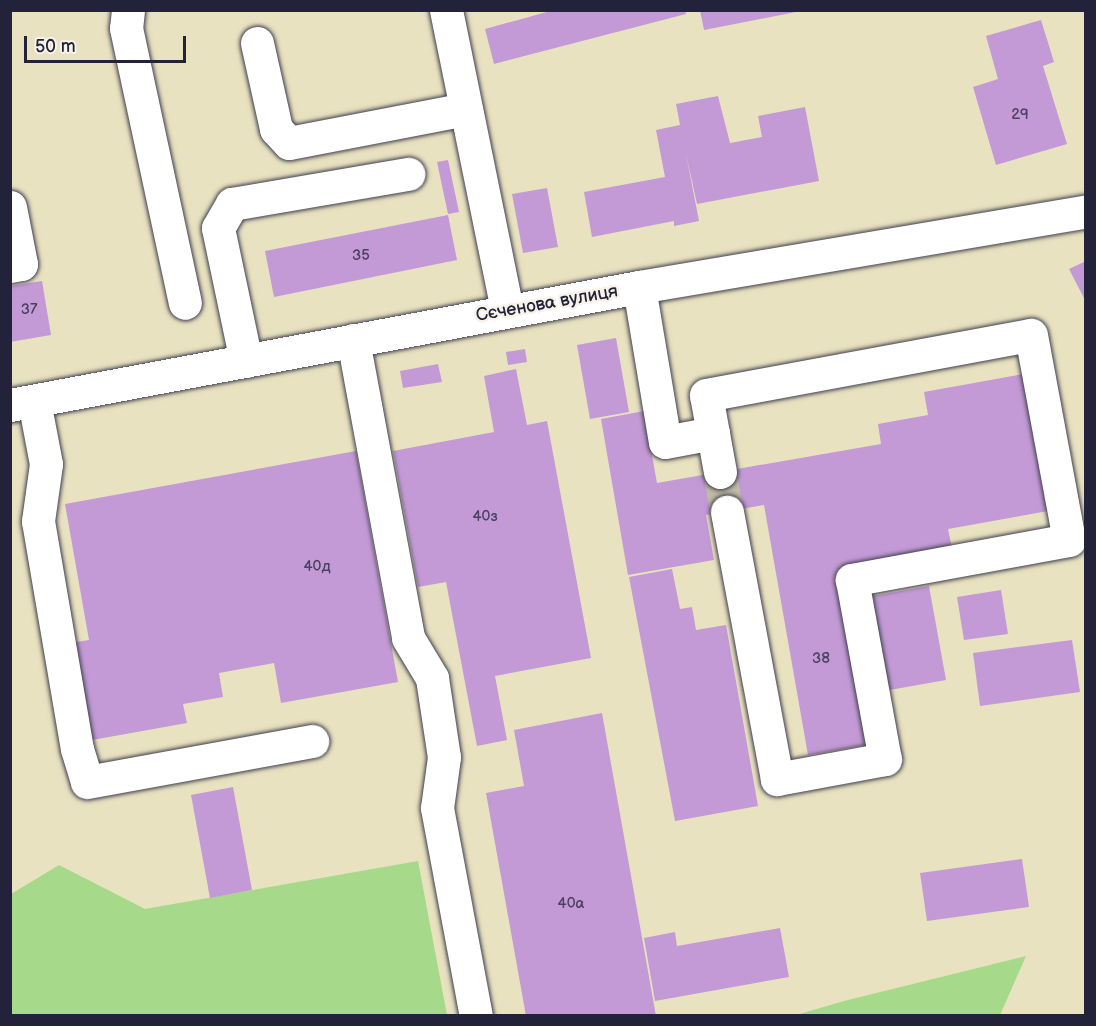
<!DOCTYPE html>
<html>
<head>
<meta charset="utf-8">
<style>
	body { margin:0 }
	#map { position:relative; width:1096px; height:1026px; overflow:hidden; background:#e8e2c0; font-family:"Balsamiq Sans",sans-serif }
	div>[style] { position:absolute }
	.green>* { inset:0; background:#a6da8a }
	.building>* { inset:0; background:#c39ad6 }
	.minor-tunnel>* { height:33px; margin-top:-16.5px; transform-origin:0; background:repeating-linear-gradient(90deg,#c0bca5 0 33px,transparent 0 49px) }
	.roads { filter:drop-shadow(0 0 2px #403f4f) drop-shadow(0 0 2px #403f4f) }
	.minor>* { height:33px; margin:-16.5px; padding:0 16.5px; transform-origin:16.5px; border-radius:16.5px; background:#fff }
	span { translate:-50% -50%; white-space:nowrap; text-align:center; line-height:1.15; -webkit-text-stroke:5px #f7f3e8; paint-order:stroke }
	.number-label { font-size:15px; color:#4a4062 }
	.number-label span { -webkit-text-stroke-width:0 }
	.street-label { font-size:18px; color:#22223b }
	.frame { position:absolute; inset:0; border:12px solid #22223b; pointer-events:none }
	.scale { position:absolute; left:24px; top:36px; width:162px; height:27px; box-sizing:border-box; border:3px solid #22223b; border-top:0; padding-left:8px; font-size:18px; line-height:21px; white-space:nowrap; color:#22223b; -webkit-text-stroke:4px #f7f3e8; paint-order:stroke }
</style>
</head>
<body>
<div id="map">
	<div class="green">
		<div style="clip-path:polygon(418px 861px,447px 1015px,11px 1016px,11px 894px,59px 865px,145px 909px)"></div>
		<div style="clip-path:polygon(1026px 956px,1000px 1015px,796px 1015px,844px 1001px)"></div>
	</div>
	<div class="building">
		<div style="clip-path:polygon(554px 10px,685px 10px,686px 14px,494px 64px,485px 29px)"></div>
		<div style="clip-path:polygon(700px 10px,796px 10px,796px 12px,704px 30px)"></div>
		<div style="clip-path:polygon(1041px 20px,1054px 62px,1043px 66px,1067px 144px,996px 165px,973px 87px,998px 79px,986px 36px)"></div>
		<div style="clip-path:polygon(718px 96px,730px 143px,762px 137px,758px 116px,805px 107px,819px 181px,697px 204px,686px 154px,699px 221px,674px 226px,674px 221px,592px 237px,584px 192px,665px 177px,656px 130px,680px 125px,676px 104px)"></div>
		<div style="clip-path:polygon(448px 160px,459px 212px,448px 214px,437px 162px)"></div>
		<div style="clip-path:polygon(547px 188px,558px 247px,523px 253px,512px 194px)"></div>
		<div style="clip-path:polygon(448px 215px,457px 260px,274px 297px,265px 251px)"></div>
		<div style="clip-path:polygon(1086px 261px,1086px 302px,1069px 269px)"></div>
		<div style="clip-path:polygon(42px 281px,51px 335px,10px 342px,10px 286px)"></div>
		<div style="clip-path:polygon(616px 338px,629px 412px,590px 419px,577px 345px)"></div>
		<div style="clip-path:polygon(525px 349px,527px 362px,508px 365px,506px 352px)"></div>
		<div style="clip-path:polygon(438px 364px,442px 382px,403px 388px,400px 371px)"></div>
		<div style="clip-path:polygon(516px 369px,527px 425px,547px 421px,591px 658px,495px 676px,507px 740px,477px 746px,446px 582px,418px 587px,393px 451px,494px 432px,484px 376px)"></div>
		<div style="clip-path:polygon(1023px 374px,1048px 511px,948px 529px,953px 553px,836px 574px,866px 745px,808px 755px,764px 505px,706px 515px,714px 560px,628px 575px,601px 419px,644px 411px,657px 483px,881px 444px,878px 424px,928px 415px,924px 392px)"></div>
		<div style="clip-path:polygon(356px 451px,398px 682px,281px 703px,274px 663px,219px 673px,223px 697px,183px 704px,187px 723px,81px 742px,63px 644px,89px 640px,65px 504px)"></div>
		<div style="clip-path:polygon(672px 569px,680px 609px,692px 607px,696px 630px,726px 625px,758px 806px,675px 821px,629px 577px)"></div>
		<div style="clip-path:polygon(929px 586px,946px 680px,884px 691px,867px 597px)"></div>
		<div style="clip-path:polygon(1001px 590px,1008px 634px,964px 640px,957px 597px)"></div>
		<div style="clip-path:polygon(1072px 640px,1080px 692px,980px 706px,973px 653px)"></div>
		<div style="clip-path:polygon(602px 713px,656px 1016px,526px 1016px,486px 793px,524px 786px,514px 730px)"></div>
		<div style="clip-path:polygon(233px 787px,252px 890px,210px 898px,191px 795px)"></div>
		<div style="clip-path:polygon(1022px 859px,1029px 907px,927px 921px,920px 873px)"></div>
		<div style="clip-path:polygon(780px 928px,789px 977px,655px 1001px,644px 938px,675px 932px,677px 946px)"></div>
	</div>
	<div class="minor-tunnel">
		<div style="left:720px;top:472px;width:41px;rotate:80.1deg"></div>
	</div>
	<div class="roads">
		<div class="minor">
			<div style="left:128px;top:10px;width:18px;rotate:96deg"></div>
			<div style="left:126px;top:28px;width:281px;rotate:77.9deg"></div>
			<div style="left:446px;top:10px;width:307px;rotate:78.5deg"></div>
			<div style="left:257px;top:43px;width:88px;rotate:77.5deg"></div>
			<div style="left:276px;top:129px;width:19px;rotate:47deg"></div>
			<div style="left:289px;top:143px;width:180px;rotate:-10.9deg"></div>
			<div style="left:10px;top:207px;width:58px;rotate:79.1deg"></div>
			<div style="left:21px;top:264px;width:11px;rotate:170deg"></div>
			<div style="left:639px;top:287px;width:157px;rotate:80.5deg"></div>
			<div style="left:665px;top:442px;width:49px;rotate:-10.6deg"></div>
			<div style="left:353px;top:340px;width:303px;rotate:79.5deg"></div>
			<div style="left:408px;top:638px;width:47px;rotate:59deg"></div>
			<div style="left:432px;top:678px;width:80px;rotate:81.4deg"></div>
			<div style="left:444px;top:757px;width:51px;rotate:97.8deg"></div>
			<div style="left:437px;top:808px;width:212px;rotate:79.4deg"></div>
			<div style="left:246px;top:361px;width:136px;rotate:-101.9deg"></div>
			<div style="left:218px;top:228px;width:28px;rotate:-60deg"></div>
			<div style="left:232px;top:204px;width:179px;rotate:-9.7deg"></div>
			<div style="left:34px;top:401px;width:64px;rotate:79.2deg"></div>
			<div style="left:46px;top:464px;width:58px;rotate:98deg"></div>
			<div style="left:38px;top:521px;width:231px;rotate:80.3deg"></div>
			<div style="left:77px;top:749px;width:34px;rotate:73deg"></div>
			<div style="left:87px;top:782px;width:229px;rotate:-10.3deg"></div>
			<div style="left:10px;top:405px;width:640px;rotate:-10.63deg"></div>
			<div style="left:639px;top:287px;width:453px;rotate:-9.6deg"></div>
			<div style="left:720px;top:472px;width:78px;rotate:-100.3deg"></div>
			<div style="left:706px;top:395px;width:330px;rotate:-10.5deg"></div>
			<div style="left:1031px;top:335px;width:208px;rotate:79.5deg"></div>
			<div style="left:1069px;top:540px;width:221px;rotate:169.6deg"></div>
			<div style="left:852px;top:580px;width:182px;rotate:79.6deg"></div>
			<div style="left:885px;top:759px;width:110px;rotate:169.5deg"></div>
			<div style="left:777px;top:779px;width:272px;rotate:-100.6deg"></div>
		</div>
	</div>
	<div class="number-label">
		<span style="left:1020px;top:115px">29</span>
		<span style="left:361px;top:256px">35</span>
		<span style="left:29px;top:310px">37</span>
		<span style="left:485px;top:517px">40з</span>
		<span style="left:317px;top:567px">40д</span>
		<span style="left:821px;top:659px">38</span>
		<span style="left:571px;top:904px">40а</span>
	</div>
	<div class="street-label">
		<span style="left:547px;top:304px;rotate:-10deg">Сєченова вулиця</span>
	</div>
	<div class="frame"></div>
	<div class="scale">50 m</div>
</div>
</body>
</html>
